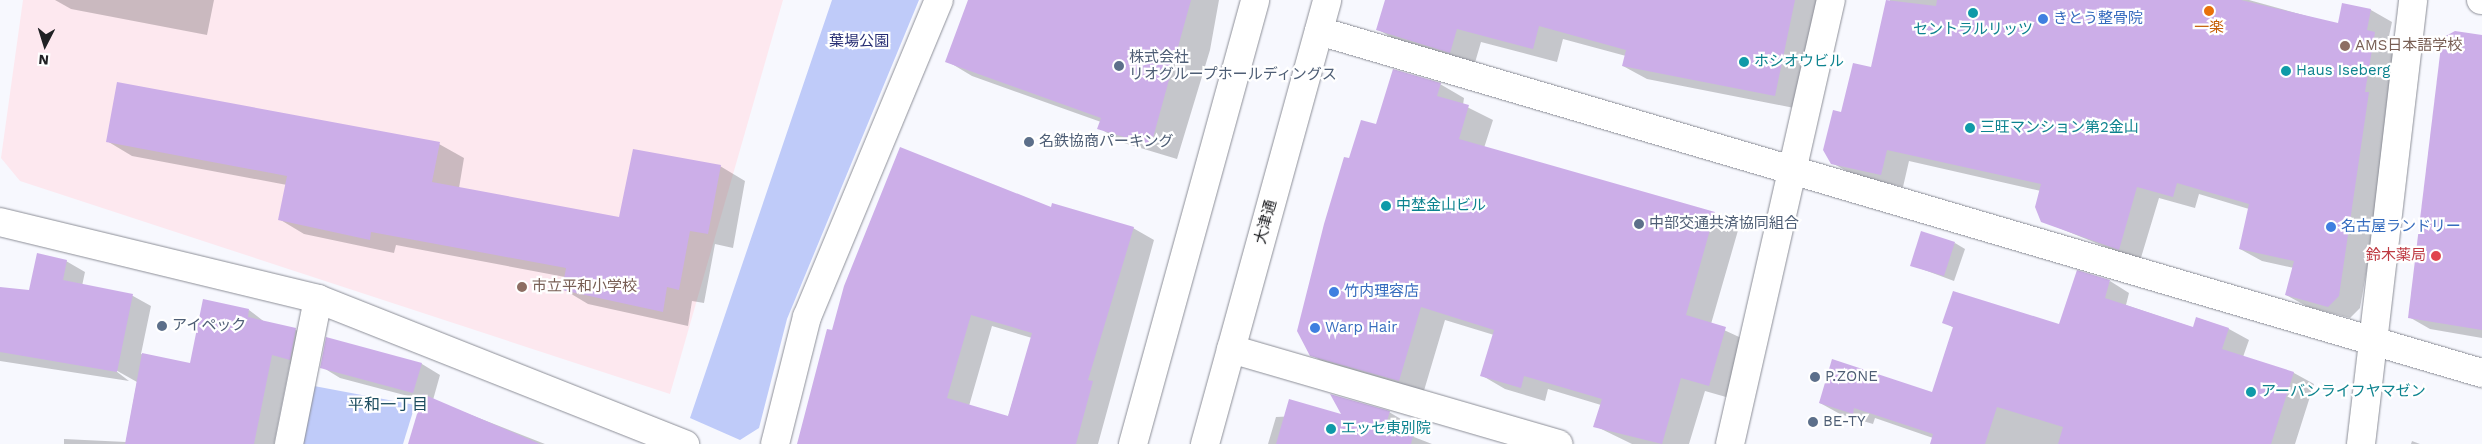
<!DOCTYPE html>
<html>
<head>
<meta charset="utf-8">
<style>
	body { margin:0 }
	#map { position:relative; width:2482px; height:444px; overflow:hidden; background:#f7f8fe; font-family:"Work Sans","Noto Sans JP",sans-serif }
	div>[style] { position:absolute }
	.education>* { inset:0; background:#fde8ef }
	.green>* { inset:0; background:#bfcbf9 }
	.shadow>* { inset:0; background:#0003 }
	.building>* { inset:0; background:#ccaee8 }
	.roads { filter:drop-shadow(0 0 1px #8c8e97) drop-shadow(0 0 1px #8c8e97) }
	.minor>* { height:28px; margin:-14px; padding:0 14px; transform-origin:14px; border-radius:14px; background:#fff }
	.tertiary>* { height:28px; margin:-14px; padding:0 14px; transform-origin:14px; border-radius:14px; background:#fff }
	.dots>* { width:14px; height:14px; translate:-50% -50%; box-sizing:border-box; border:2px solid #fff; border-radius:50% }
	span { translate:-50% -50%; white-space:nowrap; text-align:center; line-height:1.15; -webkit-text-stroke:4.5px #fff; paint-order:stroke }
	.shop-label { font-size:15px; color:#366cbe }
	.left { translate:0 -50%; text-align:left }
	.food-label { font-size:15px; color:#c56008 }
	.culture-label { font-size:15px; color:#0d838f }
	.park-label { font-size:15px; color:#282f74 }
	.education-label { font-size:15px; color:#785e54 }
	.service-label { font-size:15px; color:#4e5e75 }
	.street-label { font-size:15px; color:#202124 }
	.health-label { font-size:15px; color:#be3a42 }
	.right { translate:-100% -50%; text-align:right }
	.neighbourhood-label { font-size:16px; color:#1c4d5f }
	.north { position:absolute; left:20px; top:20px; width:50px; height:50px; -webkit-text-stroke:4px #fff; paint-order:stroke; rotate:185deg; font-size:14px; font-weight:700; line-height:20px; text-align:center; color:#202124 }
	.north::after { content:''; display:block; margin:auto; width:18px; height:22px; background:#202124; clip-path:polygon(50% 0,100% 100%,50% 72%,0 100%) }
</style>
</head>
<body>
<div id="map">
	<div class="education">
		<div style="clip-path:polygon(23px 0,783px 0,670px 394px,20px 181px,1px 158px)"></div>
	</div>
	<div class="green">
		<div style="clip-path:polygon(832px 0,919px 0,787px 319px,759px 428px,740px 440px,690px 418px)"></div>
		<div style="clip-path:polygon(314px 386px,415px 405px,403px 444px,303px 444px)"></div>
	</div>
	<div class="shadow">
		<div style="clip-path:polygon(55px 0,214px 0,207px 35px,71px 9px)"></div>
		<div style="clip-path:polygon(969px 0,1219px 0,1210px 50px,1177px 159px,1124px 143px,1099px 128px,1101px 122px,972px 76px,947px 61px)"></div>
		<div style="clip-path:polygon(1387px 0,1823px 0,1799px 109px,1647px 79px,1623px 66px,1626px 56px,1563px 39px,1557px 62px,1481px 42px,1474px 66px,1402px 44px,1379px 30px)"></div>
		<div style="clip-path:polygon(1890px 0,2249px 0,2339px 25px,2343px 4px,2371px 10px,2392px 22px,2388px 41px,2396px 45px,2380px 197px,2370px 233px,2373px 235px,2360px 308px,2350px 318px,2308px 307px,2286px 295px,2294px 268px,2262px 261px,2240px 249px,2249px 209px,2199px 194px,2195px 208px,2159px 198px,2140px 261px,2042px 221px,2041px 191px,1909px 161px,1903px 187px,1854px 175px,1832px 163px,1842px 114px,1872px 69px)"></div>
		<div style="clip-path:polygon(2482px 37px,2482px 338px,2430px 329px,2409px 317px)"></div>
		<div style="clip-path:polygon(1440px 84px,1464px 98px,1463px 105px,1493px 120px,1484px 148px,1715px 213px,1739px 227px,1711px 324px,1750px 342px,1733px 399px,1705px 391px,1689px 444px,1632px 444px,1595px 426px,1601px 405px,1548px 389px,1545px 401px,1505px 389px,1481px 375px,1494px 335px,1445px 320px,1423px 394px,1336px 369px,1311px 355px,1350px 160px,1377px 126px)"></div>
		<div style="clip-path:polygon(107px 141px,439px 144px,464px 158px,459px 188px,620px 219px,720px 166px,745px 181px,733px 248px,715px 244px,704px 303px,692px 301px,688px 326px,588px 304px,563px 289px,565px 277px,396px 245px,394px 253px,304px 234px,279px 219px,287px 185px,132px 156px)"></div>
		<div style="clip-path:polygon(evenodd,1133px 228px,1154px 240px,1098px 444px,799px 444px,832px 332px,1133px 228px,992px 326px,1032px 338px,1008px 417px,969px 406px,992px 326px)"></div>
		<div style="clip-path:polygon(1955px 243px,1965px 249px,1954px 281px,1911px 265px)"></div>
		<div style="clip-path:polygon(66px 261px,85px 272px,82px 286px,133px 296px,151px 306px,141px 354px,191px 365px,249px 310px,266px 323px,296px 330px,313px 340px,308px 369px,290px 364px,274px 444px,64px 444px,64px 439px,126px 442px,137px 382px,112px 368px,129px 381px,0 361px,0 288px,30px 292px)"></div>
		<div style="clip-path:polygon(2110px 281px,2129px 293px,2126px 305px,2194px 328px,2197px 318px,2229px 329px,2249px 340px,2243px 357px,2294px 373px,2314px 384px,2295px 444px,1931px 444px,1933px 438px,1875px 418px,1873px 424px,1840px 414px,1820px 403px,1933px 394px,1954px 328px,1944px 322px,2060px 326px)"></div>
		<div style="clip-path:polygon(422px 364px,440px 375px,433px 400px,545px 444px,409px 444px,423px 400px,340px 378px,322px 367px)"></div>
		<div style="clip-path:polygon(1389px 412px,1416px 428px,1414px 437px,1432px 444px,1268px 444px,1276px 417px)"></div>
		<div style="clip-path:polygon(2412px 441px,2420px 444px,2411px 444px)"></div>
	</div>
	<div class="building">
		<div style="clip-path:polygon(968px 0,1191px 0,1151px 145px,1097px 129px,1101px 118px,945px 62px)"></div>
		<div style="clip-path:polygon(1385px 0,1795px 0,1775px 96px,1622px 66px,1626px 50px,1539px 26px,1533px 49px,1457px 29px,1450px 53px,1376px 30px)"></div>
		<div style="clip-path:polygon(1886px 0,1936px 6px,1937px 0,2241px 0,2338px 23px,2342px 3px,2371px 9px,2367px 30px,2375px 32px,2365px 92px,2369px 92px,2339px 296px,2328px 307px,2285px 295px,2294px 261px,2239px 249px,2249px 204px,2177px 183px,2173px 197px,2137px 187px,2119px 250px,2041px 222px,2035px 207px,2041px 184px,1887px 150px,1881px 175px,1831px 164px,1823px 150px,1833px 110px,1841px 112px,1853px 63px,1871px 67px)"></div>
		<div style="clip-path:polygon(2455px 31px,2482px 35px,2482px 330px,2408px 318px,2442px 38px)"></div>
		<div style="clip-path:polygon(1393px 69px,1441px 83px,1437px 96px,1469px 105px,1459px 139px,1715px 212px,1686px 315px,1726px 327px,1709px 386px,1681px 378px,1662px 444px,1593px 427px,1602px 399px,1524px 376px,1521px 388px,1480px 376px,1494px 330px,1421px 307px,1399px 381px,1310px 356px,1297px 331px,1324px 224px,1344px 157px,1349px 158px,1361px 120px,1376px 124px)"></div>
		<div style="clip-path:polygon(117px 82px,440px 142px,432px 182px,619px 217px,633px 149px,721px 165px,708px 234px,690px 231px,679px 290px,667px 287px,663px 312px,562px 290px,566px 268px,371px 232px,370px 240px,278px 220px,287px 176px,106px 142px)"></div>
		<div style="clip-path:polygon(evenodd,900px 147px,1051px 207px,1052px 203px,1134px 227px,1088px 380px,1093px 381px,1076px 444px,797px 444px,827px 329px,832px 330px,844px 286px,900px 147px,971px 315px,1032px 333px,1008px 416px,947px 398px,971px 315px)"></div>
		<div style="clip-path:polygon(1921px 231px,1955px 242px,1944px 276px,1910px 266px)"></div>
		<div style="clip-path:polygon(37px 253px,67px 260px,63px 280px,133px 294px,117px 372px,0 352px,0 287px,29px 290px)"></div>
		<div style="clip-path:polygon(2077px 270px,2110px 280px,2105px 298px,2193px 327px,2196px 317px,2229px 328px,2222px 349px,2294px 372px,2271px 444px,2058px 444px,2063px 427px,1997px 407px,1985px 444px,1930px 444px,1933px 434px,1854px 408px,1853px 414px,1819px 403px,1832px 359px,1932px 392px,1953px 327px,1942px 323px,1953px 291px,2059px 324px)"></div>
		<div style="clip-path:polygon(203px 299px,249px 309px,248px 317px,296px 328px,290px 360px,272px 355px,254px 444px,125px 444px,142px 353px,190px 363px)"></div>
		<div style="clip-path:polygon(326px 337px,422px 363px,413px 393px,320px 368px)"></div>
		<div style="clip-path:polygon(423px 394px,540px 444px,408px 444px)"></div>
		<div style="clip-path:polygon(1330px 394px,1390px 411px,1385px 428px,1413px 436px,1411px 444px,1276px 444px,1289px 399px,1341px 414px)"></div>
	</div>
	<div class="roads">
		<div class="minor">
			<div style="left:2481px;top:0;width:1px"></div>
			<div style="left:1319px;top:31px;width:1212px;rotate:16.39deg"></div>
			<div style="left:0;top:222px;width:327px;rotate:13.6deg"></div>
			<div style="left:318px;top:299px;width:395px;rotate:21.6deg"></div>
			<div style="left:1231px;top:349px;width:341px;rotate:16.2deg"></div>
			<div style="left:289px;top:444px;width:148px;rotate:-78.7deg"></div>
			<div style="left:775px;top:444px;width:131px;rotate:-75.9deg"></div>
			<div style="left:807px;top:317px;width:343px;rotate:-67.4deg"></div>
			<div style="left:1730px;top:444px;width:455px;rotate:-77.2deg"></div>
			<div style="left:2361px;top:444px;width:447px;rotate:-83.3deg"></div>
		</div>
		<div class="tertiary">
			<div style="left:1133px;top:444px;width:460px;rotate:-74.6deg"></div>
			<div style="left:1205px;top:444px;width:460px;rotate:-74.6deg"></div>
		</div>
	</div>
	<div class="dots">
		<div style="left:2209px;top:11px;background:#e8710a"></div>
		<div style="left:1973px;top:13px;background:#0f9aa8"></div>
		<div style="left:2043px;top:19px;background:#3f7fe0"></div>
		<div style="left:2345px;top:46px;background:#8d6e63"></div>
		<div style="left:1744px;top:62px;background:#0f9aa8"></div>
		<div style="left:1119px;top:66px;background:#5c6f8a"></div>
		<div style="left:2286px;top:71px;background:#0f9aa8"></div>
		<div style="left:1970px;top:128px;background:#0f9aa8"></div>
		<div style="left:1029px;top:142px;background:#5c6f8a"></div>
		<div style="left:1386px;top:206px;background:#0f9aa8"></div>
		<div style="left:1639px;top:224px;background:#5c6f8a"></div>
		<div style="left:2331px;top:227px;background:#3f7fe0"></div>
		<div style="left:2436px;top:256px;background:#e0444e"></div>
		<div style="left:522px;top:287px;background:#8d6e63"></div>
		<div style="left:1334px;top:292px;background:#3f7fe0"></div>
		<div style="left:162px;top:326px;background:#5c6f8a"></div>
		<div style="left:1315px;top:328px;background:#3f7fe0"></div>
		<div style="left:1815px;top:377px;background:#5c6f8a"></div>
		<div style="left:2251px;top:392px;background:#0f9aa8"></div>
		<div style="left:1813px;top:422px;background:#5c6f8a"></div>
		<div style="left:1331px;top:429px;background:#0f9aa8"></div>
	</div>
	<div class="shop-label">
		<span class="left" style="left:2053px;top:19px">きとう整骨院</span>
		<span class="left" style="left:2341px;top:227px">名古屋ランドリー</span>
		<span class="left" style="left:1344px;top:292px">竹内理容店</span>
		<span class="left" style="left:1325px;top:328px">Warp Hair</span>
	</div>
	<div class="food-label">
		<span style="left:2209px;top:28px">一楽</span>
	</div>
	<div class="culture-label">
		<span style="left:1973px;top:30px">セントラルリッツ</span>
		<span class="left" style="left:1754px;top:62px">ホシオウビル</span>
		<span class="left" style="left:2296px;top:71px">Haus Iseberg</span>
		<span class="left" style="left:1980px;top:128px">三旺マンション第2金山</span>
		<span class="left" style="left:1396px;top:206px">中埜金山ビル</span>
		<span class="left" style="left:2261px;top:392px">アーバンライフヤマゼン</span>
		<span class="left" style="left:1341px;top:429px">エッセ東別院</span>
	</div>
	<div class="park-label">
		<span style="left:859px;top:42px">葉場公園</span>
	</div>
	<div class="education-label">
		<span class="left" style="left:2355px;top:46px">AMS日本語学校</span>
		<span class="left" style="left:532px;top:287px">市立平和小学校</span>
	</div>
	<div class="service-label">
		<span class="left" style="left:1129px;top:66px">株式会社<br>リオグループホールディングス</span>
		<span class="left" style="left:1039px;top:142px">名鉄協商パーキング</span>
		<span class="left" style="left:1649px;top:224px">中部交通共済協同組合</span>
		<span class="left" style="left:172px;top:326px">アイペック</span>
		<span class="left" style="left:1825px;top:377px">P.ZONE</span>
		<span class="left" style="left:1823px;top:422px">BE-TY</span>
	</div>
	<div class="street-label">
		<span style="left:1266px;top:222px;rotate:-75deg">大津通</span>
	</div>
	<div class="health-label">
		<span class="right" style="left:2426px;top:256px">鈴木薬局</span>
	</div>
	<div class="neighbourhood-label">
		<span style="left:388px;top:405px">平和一丁目</span>
	</div>
	<div class="north">N</div>
</div>
</body>
</html>
